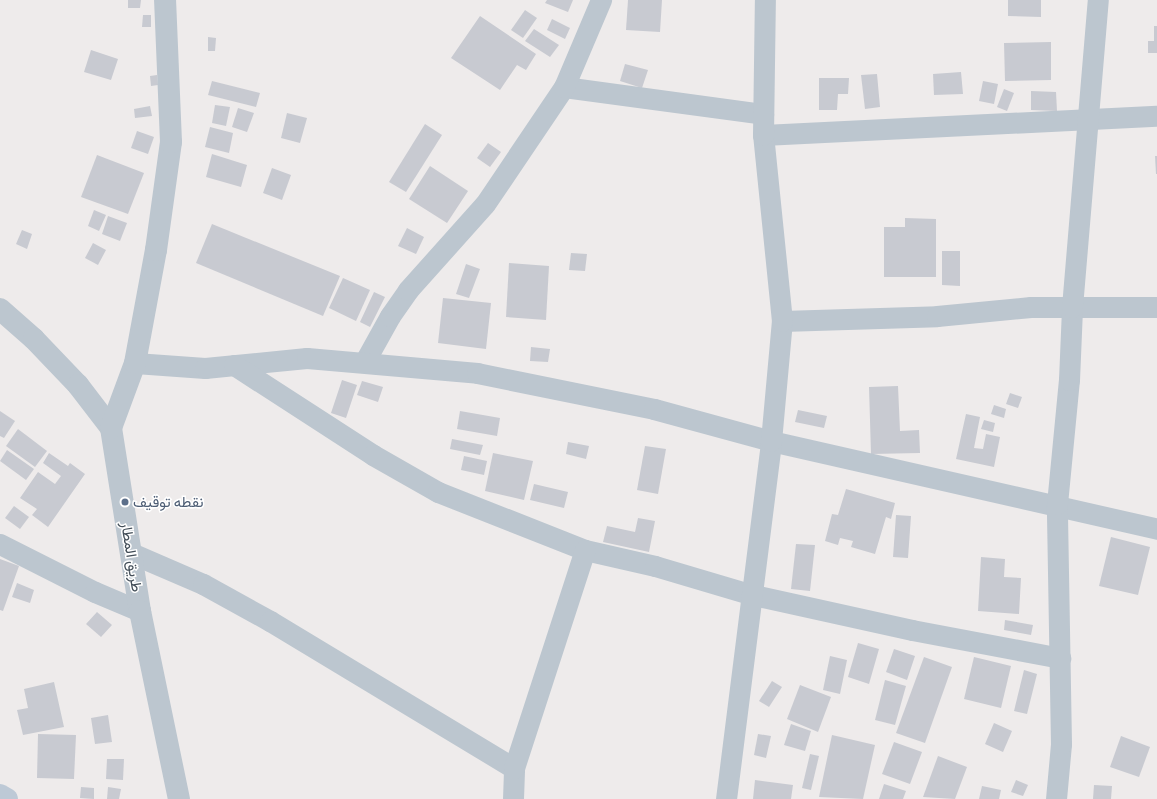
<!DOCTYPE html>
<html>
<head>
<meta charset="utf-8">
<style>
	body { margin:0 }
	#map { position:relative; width:1157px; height:799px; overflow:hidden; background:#eeebeb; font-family:"Titillium Web",Vazirmatn,sans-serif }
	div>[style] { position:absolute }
	.building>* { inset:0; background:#c8cad1 }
	.minor>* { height:21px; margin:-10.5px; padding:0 10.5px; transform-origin:10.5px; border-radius:10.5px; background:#bcc6cf }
	.tertiary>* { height:22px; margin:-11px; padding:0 11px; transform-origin:11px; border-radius:11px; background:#bcc6cf }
	.secondary>* { height:22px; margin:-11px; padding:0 11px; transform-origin:11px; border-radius:11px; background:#bdc9d6 }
	.dots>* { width:11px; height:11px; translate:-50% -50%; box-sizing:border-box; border:2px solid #fff; border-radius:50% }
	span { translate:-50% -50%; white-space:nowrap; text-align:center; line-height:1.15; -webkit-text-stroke:3px #fff; paint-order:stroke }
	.service-label { font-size:15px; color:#4e5e75 }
	.left { translate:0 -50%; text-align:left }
	.street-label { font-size:15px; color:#444f59 }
</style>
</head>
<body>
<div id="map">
	<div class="building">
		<div style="clip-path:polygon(128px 0,141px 0,140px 8px,128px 8px)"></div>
		<div style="clip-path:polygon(547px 0,573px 0,568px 12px,545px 3px)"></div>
		<div style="clip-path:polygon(628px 0,662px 0,660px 32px,626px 30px)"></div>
		<div style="clip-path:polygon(1008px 0,1041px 0,1041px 17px,1008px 16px)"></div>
		<div style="clip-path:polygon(525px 10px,537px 18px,523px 38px,511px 30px)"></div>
		<div style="clip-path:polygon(143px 15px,151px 15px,151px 27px,142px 27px)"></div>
		<div style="clip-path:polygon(480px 16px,536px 54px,526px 70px,517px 65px,500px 90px,451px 58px)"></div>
		<div style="clip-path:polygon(552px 19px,570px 28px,565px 39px,547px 30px)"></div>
		<div style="clip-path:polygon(1154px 26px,1157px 26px,1157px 53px,1148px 53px,1148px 41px,1154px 41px)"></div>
		<div style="clip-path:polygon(534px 29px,559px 45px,550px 57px,525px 41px)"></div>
		<div style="clip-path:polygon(208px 37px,216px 38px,215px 51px,208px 51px)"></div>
		<div style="clip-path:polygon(1051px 42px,1051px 80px,1005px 81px,1004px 43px)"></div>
		<div style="clip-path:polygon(91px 50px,118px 59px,111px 80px,84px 72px)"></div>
		<div style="clip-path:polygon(625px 64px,648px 70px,642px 88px,620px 81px)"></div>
		<div style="clip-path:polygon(961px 72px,963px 94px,934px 95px,933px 74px)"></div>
		<div style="clip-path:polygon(877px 74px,880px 107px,865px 109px,861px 75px)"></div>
		<div style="clip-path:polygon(157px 75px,158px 85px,151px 86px,150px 76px)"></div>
		<div style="clip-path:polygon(819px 78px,849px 78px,848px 94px,838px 94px,837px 110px,819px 110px)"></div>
		<div style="clip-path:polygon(212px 81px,260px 93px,256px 107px,208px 95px)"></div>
		<div style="clip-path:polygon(983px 81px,998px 84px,994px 104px,979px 101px)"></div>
		<div style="clip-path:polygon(1004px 89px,1014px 93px,1007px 111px,997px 107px)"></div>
		<div style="clip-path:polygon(1031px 91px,1056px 92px,1057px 111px,1031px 110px)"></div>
		<div style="clip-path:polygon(215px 105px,230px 107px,226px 126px,212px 123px)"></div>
		<div style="clip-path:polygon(150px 106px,152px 116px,135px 118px,134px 109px)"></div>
		<div style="clip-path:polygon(238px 108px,254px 113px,247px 132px,232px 127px)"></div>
		<div style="clip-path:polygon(287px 113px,307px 118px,300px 143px,281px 138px)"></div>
		<div style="clip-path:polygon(425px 124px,442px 135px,406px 192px,389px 182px)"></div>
		<div style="clip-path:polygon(210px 127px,233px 133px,229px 153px,205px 147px)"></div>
		<div style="clip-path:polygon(137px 131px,154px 137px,148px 154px,131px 148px)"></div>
		<div style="clip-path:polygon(488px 143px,501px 152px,490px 167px,477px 158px)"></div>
		<div style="clip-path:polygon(212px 154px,247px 165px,241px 187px,206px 177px)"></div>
		<div style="clip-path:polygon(97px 155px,144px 173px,128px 214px,81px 197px)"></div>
		<div style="clip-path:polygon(1155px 156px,1157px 156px,1157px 174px,1156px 174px)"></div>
		<div style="clip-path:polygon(430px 166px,468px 191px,447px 223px,409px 199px)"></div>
		<div style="clip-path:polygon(272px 168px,291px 175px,282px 200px,263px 193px)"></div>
		<div style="clip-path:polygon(94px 210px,106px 215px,99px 231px,88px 226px)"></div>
		<div style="clip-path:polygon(108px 216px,127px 223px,120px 241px,102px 234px)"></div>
		<div style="clip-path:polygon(905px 218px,936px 219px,936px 277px,884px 277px,884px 227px,905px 227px)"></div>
		<div style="clip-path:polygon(212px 224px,340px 276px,323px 316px,196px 263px)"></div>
		<div style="clip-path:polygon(407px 228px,424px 237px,416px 254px,398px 246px)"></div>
		<div style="clip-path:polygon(22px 230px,32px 234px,27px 249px,16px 244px)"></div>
		<div style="clip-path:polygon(93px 243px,106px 250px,98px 265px,85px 258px)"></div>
		<div style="clip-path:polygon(942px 251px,960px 251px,960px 286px,942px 285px)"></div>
		<div style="clip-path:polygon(571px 253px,587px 254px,585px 271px,569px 270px)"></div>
		<div style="clip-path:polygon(509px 263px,549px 266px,546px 320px,506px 317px)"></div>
		<div style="clip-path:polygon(466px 264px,480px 269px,469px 298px,456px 294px)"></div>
		<div style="clip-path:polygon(343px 278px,370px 290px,356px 321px,329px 308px)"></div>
		<div style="clip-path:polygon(374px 292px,385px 297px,370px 327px,360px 322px)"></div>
		<div style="clip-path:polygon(443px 298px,491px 303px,486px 349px,438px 343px)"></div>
		<div style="clip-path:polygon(531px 347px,550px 349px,548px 362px,530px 361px)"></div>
		<div style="clip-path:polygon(342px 380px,357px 385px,346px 418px,331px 413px)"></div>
		<div style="clip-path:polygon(362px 381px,383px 387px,378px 402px,357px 395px)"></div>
		<div style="clip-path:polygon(898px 386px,900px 431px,919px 430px,920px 453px,871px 454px,869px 387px)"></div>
		<div style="clip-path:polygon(1010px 393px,1022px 397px,1018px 408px,1006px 404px)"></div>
		<div style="clip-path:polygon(994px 405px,1006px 409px,1004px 418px,991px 414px)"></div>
		<div style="clip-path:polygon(798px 410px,827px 416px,824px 428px,795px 422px)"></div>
		<div style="clip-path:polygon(0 411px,15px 421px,4px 438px,0 436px)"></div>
		<div style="clip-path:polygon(460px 411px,500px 418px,497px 436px,457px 429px)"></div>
		<div style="clip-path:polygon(966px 414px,980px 417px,974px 448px,983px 449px,986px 434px,1000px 437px,994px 467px,956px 459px)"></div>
		<div style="clip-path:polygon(984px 420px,995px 423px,993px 432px,981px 429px)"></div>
		<div style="clip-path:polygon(18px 429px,47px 451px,35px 467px,6px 446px)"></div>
		<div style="clip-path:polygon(452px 439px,483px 445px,480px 455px,450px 449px)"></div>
		<div style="clip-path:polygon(568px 442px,589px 446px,586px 459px,566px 454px)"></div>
		<div style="clip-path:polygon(645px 446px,666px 449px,658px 494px,637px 490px)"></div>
		<div style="clip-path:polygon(7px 450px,34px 469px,26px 480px,0 461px)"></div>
		<div style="clip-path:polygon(49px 453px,68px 466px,70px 463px,85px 474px,48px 527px,32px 515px,37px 509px,20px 498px,38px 472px,55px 484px,61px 476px,43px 463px)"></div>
		<div style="clip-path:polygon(493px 453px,533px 461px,524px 500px,485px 491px)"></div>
		<div style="clip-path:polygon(464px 456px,487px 461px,484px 475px,461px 470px)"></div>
		<div style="clip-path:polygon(534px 484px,568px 492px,564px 508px,530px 500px)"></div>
		<div style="clip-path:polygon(846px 489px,895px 503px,891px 519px,886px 517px,875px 554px,851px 547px,853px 541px,840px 538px,838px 545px,825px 541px,832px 514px,838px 515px)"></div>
		<div style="clip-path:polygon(14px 506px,29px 517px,20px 529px,5px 518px)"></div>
		<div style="clip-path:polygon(896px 515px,911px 516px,908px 558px,893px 557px)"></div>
		<div style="clip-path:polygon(638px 518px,655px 521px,649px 552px,603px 542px,607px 526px,635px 532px)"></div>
		<div style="clip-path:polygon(1111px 537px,1150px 547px,1138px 595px,1099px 586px)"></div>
		<div style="clip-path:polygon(796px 544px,815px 545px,810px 591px,791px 589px)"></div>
		<div style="clip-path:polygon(981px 557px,1005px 559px,1004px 577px,1021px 578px,1019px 614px,978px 611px)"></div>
		<div style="clip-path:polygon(0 559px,19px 566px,3px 611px,0 610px)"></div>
		<div style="clip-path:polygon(17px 583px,34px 590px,30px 603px,12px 597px)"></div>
		<div style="clip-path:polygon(97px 612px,112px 625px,101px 637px,86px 624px)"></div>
		<div style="clip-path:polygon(1005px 620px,1033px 625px,1031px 635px,1004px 630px)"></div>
		<div style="clip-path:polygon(858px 643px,879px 649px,869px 684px,848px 677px)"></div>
		<div style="clip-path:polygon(894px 649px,915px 656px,907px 680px,886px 672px)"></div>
		<div style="clip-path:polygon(830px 656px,847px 660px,840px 694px,823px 690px)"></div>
		<div style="clip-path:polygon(924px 657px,952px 667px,925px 743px,896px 733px)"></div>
		<div style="clip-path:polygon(974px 657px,1011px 666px,1001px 708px,964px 699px)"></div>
		<div style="clip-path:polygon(1024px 670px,1037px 674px,1027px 714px,1014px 711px)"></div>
		<div style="clip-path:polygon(885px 680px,906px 686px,895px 725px,875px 720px)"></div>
		<div style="clip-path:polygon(772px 681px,782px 687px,769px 707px,759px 701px)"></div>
		<div style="clip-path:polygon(54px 682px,64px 727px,23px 735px,17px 710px,28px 708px,24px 689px)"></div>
		<div style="clip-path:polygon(800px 685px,831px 697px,818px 732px,787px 719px)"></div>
		<div style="clip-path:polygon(108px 715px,112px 742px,95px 744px,91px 718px)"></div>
		<div style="clip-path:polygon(994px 723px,1012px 731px,1003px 752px,985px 744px)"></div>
		<div style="clip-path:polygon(791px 724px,811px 731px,805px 751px,784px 745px)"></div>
		<div style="clip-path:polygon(38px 734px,76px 735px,74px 779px,37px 778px)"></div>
		<div style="clip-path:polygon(758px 734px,771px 736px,766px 758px,754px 755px)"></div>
		<div style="clip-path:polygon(832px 735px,875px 745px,863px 799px,819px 797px)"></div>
		<div style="clip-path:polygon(1121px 736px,1150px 747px,1139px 777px,1110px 767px)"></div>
		<div style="clip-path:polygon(894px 742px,922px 752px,910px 784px,882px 774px)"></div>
		<div style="clip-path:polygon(810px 754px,819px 756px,811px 790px,802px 788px)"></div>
		<div style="clip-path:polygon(938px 756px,967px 767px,955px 799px,923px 797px)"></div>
		<div style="clip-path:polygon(107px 759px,124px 759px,123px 780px,106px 779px)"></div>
		<div style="clip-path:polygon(755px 780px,793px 785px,791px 799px,753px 799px)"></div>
		<div style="clip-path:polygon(1016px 780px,1028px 785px,1023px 796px,1011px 792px)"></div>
		<div style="clip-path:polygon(884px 784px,906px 791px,903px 799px,879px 799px)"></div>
		<div style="clip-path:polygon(1094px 785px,1112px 786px,1111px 799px,1093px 799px)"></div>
		<div style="clip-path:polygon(982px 786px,1001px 790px,999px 799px,979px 799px)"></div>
		<div style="clip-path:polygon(81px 787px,94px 788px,94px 799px,80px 798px)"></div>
		<div style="clip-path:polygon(108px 787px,121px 789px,119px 799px,107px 799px)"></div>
	</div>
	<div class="minor">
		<div style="left:564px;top:87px;width:201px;rotate:7.7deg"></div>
		<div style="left:763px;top:135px;width:394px;rotate:-2.8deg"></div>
		<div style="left:782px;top:321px;width:155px;rotate:-1.8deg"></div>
		<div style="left:937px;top:316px;width:94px;rotate:-5.5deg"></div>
		<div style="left:1031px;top:307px;width:126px"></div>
		<div style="left:365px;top:361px;width:51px;rotate:-60.9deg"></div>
		<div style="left:390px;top:316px;width:32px;rotate:-55deg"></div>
		<div style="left:408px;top:290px;width:115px;rotate:-48.2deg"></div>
		<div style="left:485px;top:204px;width:141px;rotate:-56deg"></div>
		<div style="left:564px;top:87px;width:95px;rotate:-67deg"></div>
		<div style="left:135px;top:363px;width:70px;rotate:4.1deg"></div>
		<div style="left:205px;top:368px;width:102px;rotate:-5.6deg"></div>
		<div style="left:307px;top:358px;width:171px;rotate:5deg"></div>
		<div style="left:477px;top:373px;width:181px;rotate:11.5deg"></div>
		<div style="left:654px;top:409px;width:121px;rotate:15.3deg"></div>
		<div style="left:771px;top:441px;width:396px;rotate:12.8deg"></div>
		<div style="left:234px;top:365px;width:166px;rotate:32.9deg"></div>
		<div style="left:373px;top:455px;width:75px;rotate:29.6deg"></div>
		<div style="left:438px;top:492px;width:158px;rotate:21.5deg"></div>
		<div style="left:585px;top:550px;width:72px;rotate:12.9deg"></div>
		<div style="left:655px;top:566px;width:102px;rotate:16.5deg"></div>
		<div style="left:753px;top:595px;width:163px;rotate:12.4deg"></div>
		<div style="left:912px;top:630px;width:151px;rotate:10.7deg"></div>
		<div style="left:0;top:544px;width:106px;rotate:26.8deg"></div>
		<div style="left:95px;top:592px;width:49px;rotate:22.9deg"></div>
		<div style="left:131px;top:553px;width:78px;rotate:23.3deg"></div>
		<div style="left:203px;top:584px;width:77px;rotate:28.9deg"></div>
		<div style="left:270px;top:621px;width:285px;rotate:31.1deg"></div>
		<div style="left:513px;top:799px;width:31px;rotate:-88deg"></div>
		<div style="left:514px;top:768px;width:229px;rotate:-72deg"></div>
		<div style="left:726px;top:799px;width:361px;rotate:-82.8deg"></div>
		<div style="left:771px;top:441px;width:121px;rotate:-84.8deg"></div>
		<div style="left:782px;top:321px;width:187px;rotate:-95.8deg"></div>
		<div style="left:763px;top:135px;width:135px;rotate:-89.2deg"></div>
		<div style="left:1056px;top:799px;width:55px;rotate:-84.8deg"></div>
		<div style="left:1061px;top:744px;width:240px;rotate:-91deg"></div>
		<div style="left:1057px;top:504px;width:125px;rotate:-84.5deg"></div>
		<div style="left:1069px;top:380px;width:73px;rotate:-87.6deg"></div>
		<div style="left:1072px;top:307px;width:308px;rotate:-85.2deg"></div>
	</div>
	<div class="tertiary">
		<div style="left:0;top:309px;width:45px;rotate:41.4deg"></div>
		<div style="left:34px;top:339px;width:64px;rotate:46.3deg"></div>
		<div style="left:78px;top:385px;width:54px;rotate:52.5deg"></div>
		<div style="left:111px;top:428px;width:185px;rotate:81deg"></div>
		<div style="left:140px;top:611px;width:192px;rotate:78.3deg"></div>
		<div style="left:111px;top:428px;width:69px;rotate:-69.7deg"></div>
		<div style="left:135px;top:363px;width:115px;rotate:-79.5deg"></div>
		<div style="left:156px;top:250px;width:109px;rotate:-82.1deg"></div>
		<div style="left:171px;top:142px;width:142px;rotate:-92.4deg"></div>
	</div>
	<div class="secondary">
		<div style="left:0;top:795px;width:8px;rotate:30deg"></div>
	</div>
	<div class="dots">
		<div style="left:125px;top:502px;background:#5c6f8a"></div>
	</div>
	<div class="service-label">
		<span class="left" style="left:133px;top:502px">نقطه توقيف</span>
	</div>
	<div class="street-label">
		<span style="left:132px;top:557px;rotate:81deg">طريق المطار</span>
	</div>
</div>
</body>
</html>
